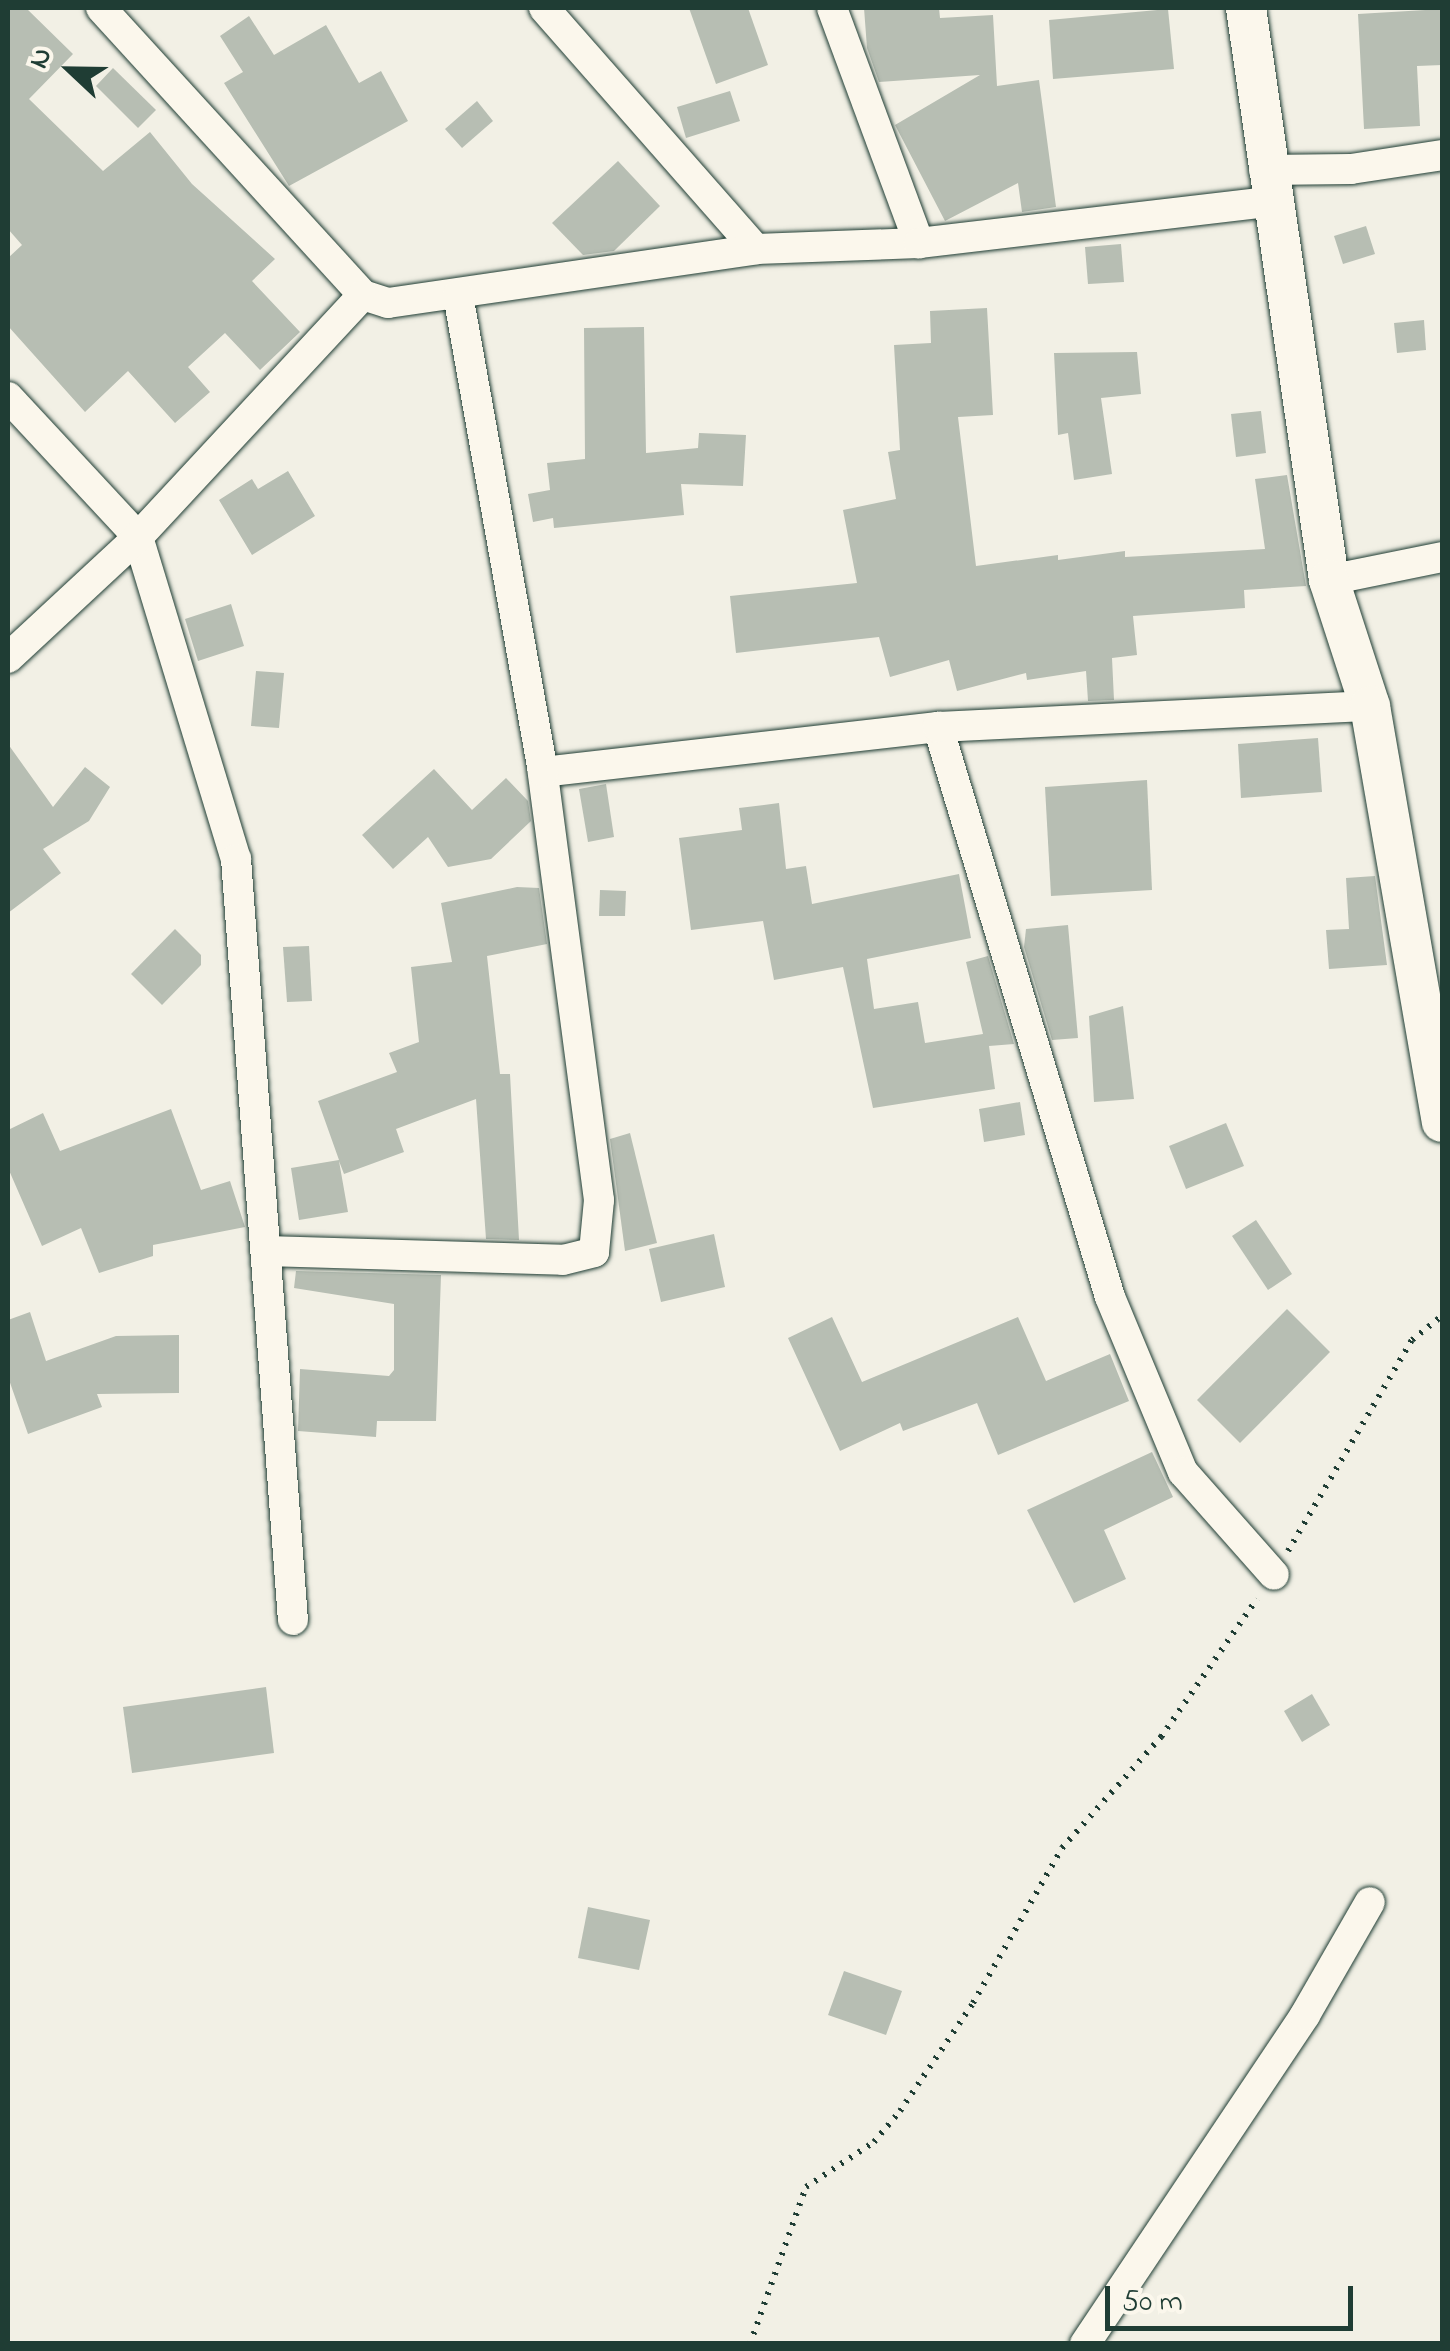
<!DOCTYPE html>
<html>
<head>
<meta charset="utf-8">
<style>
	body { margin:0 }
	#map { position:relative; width:1450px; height:2351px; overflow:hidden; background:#f2f0e5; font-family:"Indie Flower",sans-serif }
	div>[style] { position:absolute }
	.building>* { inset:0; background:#b7beb3 }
	.path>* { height:6px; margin-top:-3px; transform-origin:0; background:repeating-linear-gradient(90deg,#1f3d34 0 2.5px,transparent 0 10.5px) }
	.roads { filter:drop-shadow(0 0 2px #1f3d34) drop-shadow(0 0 2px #1f3d34) }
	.street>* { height:30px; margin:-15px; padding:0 15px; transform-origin:15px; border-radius:15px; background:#fbf7ec }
	.secondary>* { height:40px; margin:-20px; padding:0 20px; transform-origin:20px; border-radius:20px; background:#fbf7ec }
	span { translate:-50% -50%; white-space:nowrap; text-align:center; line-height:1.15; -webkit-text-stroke:10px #fbf7ec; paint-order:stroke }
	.frame { position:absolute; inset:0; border:10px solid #1f3d34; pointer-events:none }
	.north { position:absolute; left:20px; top:20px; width:100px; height:100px; -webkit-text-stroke:8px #fbf7ec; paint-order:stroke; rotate:292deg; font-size:28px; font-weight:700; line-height:40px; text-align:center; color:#1f3d34 }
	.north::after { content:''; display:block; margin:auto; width:35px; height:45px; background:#1f3d34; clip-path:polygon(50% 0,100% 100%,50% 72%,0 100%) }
	.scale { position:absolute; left:1105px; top:2286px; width:248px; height:45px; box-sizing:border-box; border:5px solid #1f3d34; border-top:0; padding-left:12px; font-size:30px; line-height:35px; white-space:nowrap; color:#1f3d34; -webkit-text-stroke:8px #fbf7ec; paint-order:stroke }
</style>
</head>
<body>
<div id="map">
	<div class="building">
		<div style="clip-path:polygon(8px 8px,26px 8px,73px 54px,29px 99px,103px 171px,150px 132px,192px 184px,275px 259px,252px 281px,300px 332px,260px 370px,225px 333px,188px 367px,210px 392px,175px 423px,128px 371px,85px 412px,8px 326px,8px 258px,22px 245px,8px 229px)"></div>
		<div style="clip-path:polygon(689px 8px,748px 8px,768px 65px,716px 84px)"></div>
		<div style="clip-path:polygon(864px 8px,939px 8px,940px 18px,993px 15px,997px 86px,1039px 80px,1056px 207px,1022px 212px,1018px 183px,945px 221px,895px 125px,980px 75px,879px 82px,867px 48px)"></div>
		<div style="clip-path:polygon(1168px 9px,1174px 69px,1053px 79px,1049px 20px)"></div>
		<div style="clip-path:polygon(1442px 9px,1442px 65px,1417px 66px,1420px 126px,1364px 129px,1358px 14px)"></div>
		<div style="clip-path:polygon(249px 16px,274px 55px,326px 25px,359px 83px,381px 71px,408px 121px,289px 186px,224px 83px,243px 72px,220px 36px)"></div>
		<div style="clip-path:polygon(113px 68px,156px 110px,138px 128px,96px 86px)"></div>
		<div style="clip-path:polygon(730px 91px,740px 121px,686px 138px,677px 107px)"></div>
		<div style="clip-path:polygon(477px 101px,493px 121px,462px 148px,445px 129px)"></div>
		<div style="clip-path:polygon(618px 161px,660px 206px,614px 251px,583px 255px,552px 223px)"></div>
		<div style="clip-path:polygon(1366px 226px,1375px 254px,1343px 264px,1334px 236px)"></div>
		<div style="clip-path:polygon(1121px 244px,1124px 282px,1088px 284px,1085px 247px)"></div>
		<div style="clip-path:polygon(987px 308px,993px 415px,958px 417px,976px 566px,1058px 555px,1058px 560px,1125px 551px,1125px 557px,1265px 549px,1255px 479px,1287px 475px,1306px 586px,1244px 590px,1245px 608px,1133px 616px,1137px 655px,1112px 658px,1114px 700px,1088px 701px,1086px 671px,1027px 680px,1026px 673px,957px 691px,949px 660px,890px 677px,879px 637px,736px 653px,730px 596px,857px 583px,843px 510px,896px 499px,888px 452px,900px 450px,894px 345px,931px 343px,930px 311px)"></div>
		<div style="clip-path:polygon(1424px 320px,1426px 350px,1397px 353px,1394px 323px)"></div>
		<div style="clip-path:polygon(644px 327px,646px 453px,698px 448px,699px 433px,746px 435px,743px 486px,681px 484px,684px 515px,554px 528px,553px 518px,533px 522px,528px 494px,550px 490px,547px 463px,585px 459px,584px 328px)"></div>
		<div style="clip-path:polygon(1137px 352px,1141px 394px,1101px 398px,1112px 474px,1074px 480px,1068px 433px,1058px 435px,1054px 353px)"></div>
		<div style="clip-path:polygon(1261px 411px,1266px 453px,1236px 457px,1231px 414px)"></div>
		<div style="clip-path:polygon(288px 471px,315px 516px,252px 555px,219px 500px,252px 479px,258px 489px)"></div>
		<div style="clip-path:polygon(231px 604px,244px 646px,198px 661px,185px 619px)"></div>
		<div style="clip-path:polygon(256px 671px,284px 673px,279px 728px,251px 726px)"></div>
		<div style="clip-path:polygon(1318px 738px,1322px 792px,1241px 798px,1238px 744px)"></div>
		<div style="clip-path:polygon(8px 744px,53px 807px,85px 767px,110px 787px,89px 821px,43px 849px,61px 873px,8px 913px)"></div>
		<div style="clip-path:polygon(434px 769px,472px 810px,506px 778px,528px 801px,531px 821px,491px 859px,448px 867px,428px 837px,393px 869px,362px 835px)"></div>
		<div style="clip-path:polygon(1147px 780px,1152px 890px,1051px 896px,1045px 787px)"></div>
		<div style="clip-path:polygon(606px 784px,614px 837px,588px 842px,579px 789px)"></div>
		<div style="clip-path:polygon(779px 803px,786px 869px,806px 866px,812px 904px,959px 874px,971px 938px,867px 959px,874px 1009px,918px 1002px,925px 1043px,983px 1034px,966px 962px,988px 956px,1014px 1044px,989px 1046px,995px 1089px,873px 1108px,843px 967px,774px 980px,763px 921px,691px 930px,679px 838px,742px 830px,739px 808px)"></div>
		<div style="clip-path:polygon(1375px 876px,1387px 965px,1329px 969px,1326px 930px,1349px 929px,1346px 878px)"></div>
		<div style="clip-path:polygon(517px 887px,539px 888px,547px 944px,487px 956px,500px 1074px,510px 1074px,519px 1240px,486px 1239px,476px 1099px,396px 1129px,404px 1152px,344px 1174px,339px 1161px,348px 1212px,299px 1220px,291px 1168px,339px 1160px,318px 1101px,397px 1072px,389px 1053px,419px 1042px,411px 967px,452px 962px,441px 903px)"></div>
		<div style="clip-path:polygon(600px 890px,626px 891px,625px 916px,599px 916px)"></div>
		<div style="clip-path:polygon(1068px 925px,1078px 1038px,1052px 1040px,1024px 947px,1026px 929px)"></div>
		<div style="clip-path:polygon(175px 929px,201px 955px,201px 965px,162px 1005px,131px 974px)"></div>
		<div style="clip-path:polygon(309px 946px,312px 1001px,287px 1002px,283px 947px)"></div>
		<div style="clip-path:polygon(1123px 1006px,1134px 1099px,1094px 1102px,1089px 1016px)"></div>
		<div style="clip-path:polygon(1020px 1102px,1025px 1135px,984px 1142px,979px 1109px)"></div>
		<div style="clip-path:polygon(171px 1109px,201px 1190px,230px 1181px,245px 1227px,153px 1245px,153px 1256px,99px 1273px,81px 1228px,42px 1246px,8px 1168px,8px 1130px,43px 1113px,60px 1151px)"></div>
		<div style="clip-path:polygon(1226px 1123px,1244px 1166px,1186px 1189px,1169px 1146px)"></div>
		<div style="clip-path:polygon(630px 1133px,657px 1243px,625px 1251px,610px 1139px)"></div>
		<div style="clip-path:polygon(1256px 1220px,1292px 1274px,1268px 1290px,1232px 1236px)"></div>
		<div style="clip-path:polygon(714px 1234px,725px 1287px,661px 1302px,649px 1249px)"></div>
		<div style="clip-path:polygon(296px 1271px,441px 1275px,436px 1421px,377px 1421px,376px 1437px,298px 1431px,300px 1369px,389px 1376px,394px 1370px,394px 1304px,294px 1288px)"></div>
		<div style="clip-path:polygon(1287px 1309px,1330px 1352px,1240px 1443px,1197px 1400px)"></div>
		<div style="clip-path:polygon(30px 1312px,46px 1361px,116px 1336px,179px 1335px,179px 1393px,97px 1394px,102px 1407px,28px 1434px,8px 1377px,8px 1320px)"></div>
		<div style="clip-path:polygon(832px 1317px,862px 1382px,1018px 1317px,1046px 1381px,1110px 1354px,1129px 1401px,998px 1455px,977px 1403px,903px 1431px,900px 1423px,840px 1451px,788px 1338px)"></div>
		<div style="clip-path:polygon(1152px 1452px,1173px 1497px,1104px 1530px,1126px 1579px,1074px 1603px,1027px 1510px)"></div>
		<div style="clip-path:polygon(266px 1687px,274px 1753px,132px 1773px,123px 1707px)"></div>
		<div style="clip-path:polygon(1312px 1694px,1330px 1725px,1302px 1742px,1284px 1711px)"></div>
		<div style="clip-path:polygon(588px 1907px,650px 1920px,639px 1970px,578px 1958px)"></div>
		<div style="clip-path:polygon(844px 1971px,902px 1991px,886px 2035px,828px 2015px)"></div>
	</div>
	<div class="path">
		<div style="left:1288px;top:1551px;width:245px;rotate:-59.6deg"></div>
		<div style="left:1412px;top:1340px;width:38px;rotate:-39deg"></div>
		<div style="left:750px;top:2344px;width:167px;rotate:-70.4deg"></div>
		<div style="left:806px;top:2187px;width:82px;rotate:-33.5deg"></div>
		<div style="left:874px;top:2142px;width:40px;rotate:-50deg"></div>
		<div style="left:900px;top:2111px;width:130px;rotate:-55.9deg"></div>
		<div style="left:973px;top:2003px;width:179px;rotate:-60.1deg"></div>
		<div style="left:1062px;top:1848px;width:149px;rotate:-48.3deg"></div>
		<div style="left:1161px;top:1737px;width:168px;rotate:-55.2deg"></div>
	</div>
	<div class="roads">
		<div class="street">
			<div style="left:101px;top:8px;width:389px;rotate:47.6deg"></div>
			<div style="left:544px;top:8px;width:321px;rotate:48.7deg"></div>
			<div style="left:832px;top:8px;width:251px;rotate:69.7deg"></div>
			<div style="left:1264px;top:170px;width:87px;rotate:-0.7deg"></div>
			<div style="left:1351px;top:169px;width:92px;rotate:-8.7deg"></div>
			<div style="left:8px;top:397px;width:191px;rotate:47.1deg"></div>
			<div style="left:138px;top:537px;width:337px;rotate:73.1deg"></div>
			<div style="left:236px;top:859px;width:763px;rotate:85.72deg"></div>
			<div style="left:1329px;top:580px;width:115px;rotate:-11.5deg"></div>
			<div style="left:8px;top:658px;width:178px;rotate:-42.9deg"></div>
			<div style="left:138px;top:537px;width:330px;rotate:-47.1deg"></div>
			<div style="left:363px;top:295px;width:26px;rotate:18deg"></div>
			<div style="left:388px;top:303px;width:372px;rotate:-8.3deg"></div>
			<div style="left:756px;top:249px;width:163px;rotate:-2.1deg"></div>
			<div style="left:919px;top:243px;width:352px;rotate:-6.7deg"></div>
			<div style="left:938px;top:727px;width:595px;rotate:73.21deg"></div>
			<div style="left:1110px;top:1297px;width:190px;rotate:67.4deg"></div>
			<div style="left:1183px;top:1472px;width:137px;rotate:48.5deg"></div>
			<div style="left:543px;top:772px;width:398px;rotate:-6.5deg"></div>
			<div style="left:938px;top:727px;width:433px;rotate:-2.8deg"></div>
			<div style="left:266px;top:1251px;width:297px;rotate:1.7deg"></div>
			<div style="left:563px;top:1260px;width:32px;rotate:-14deg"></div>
			<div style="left:594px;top:1252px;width:52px;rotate:-84.5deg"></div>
			<div style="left:599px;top:1200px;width:432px;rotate:-97.5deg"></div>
			<div style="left:543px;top:772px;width:485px;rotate:-100.1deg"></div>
			<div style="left:1085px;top:2344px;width:396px;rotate:-56.2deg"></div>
			<div style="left:1305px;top:2015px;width:130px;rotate:-60.1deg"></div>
		</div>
		<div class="secondary">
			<div style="left:1246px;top:8px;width:578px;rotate:81.74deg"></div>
			<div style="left:1329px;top:580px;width:133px;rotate:72deg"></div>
			<div style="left:1370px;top:706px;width:422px;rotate:80.2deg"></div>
		</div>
	</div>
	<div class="frame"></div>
	<div class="north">N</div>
	<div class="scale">50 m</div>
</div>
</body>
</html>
